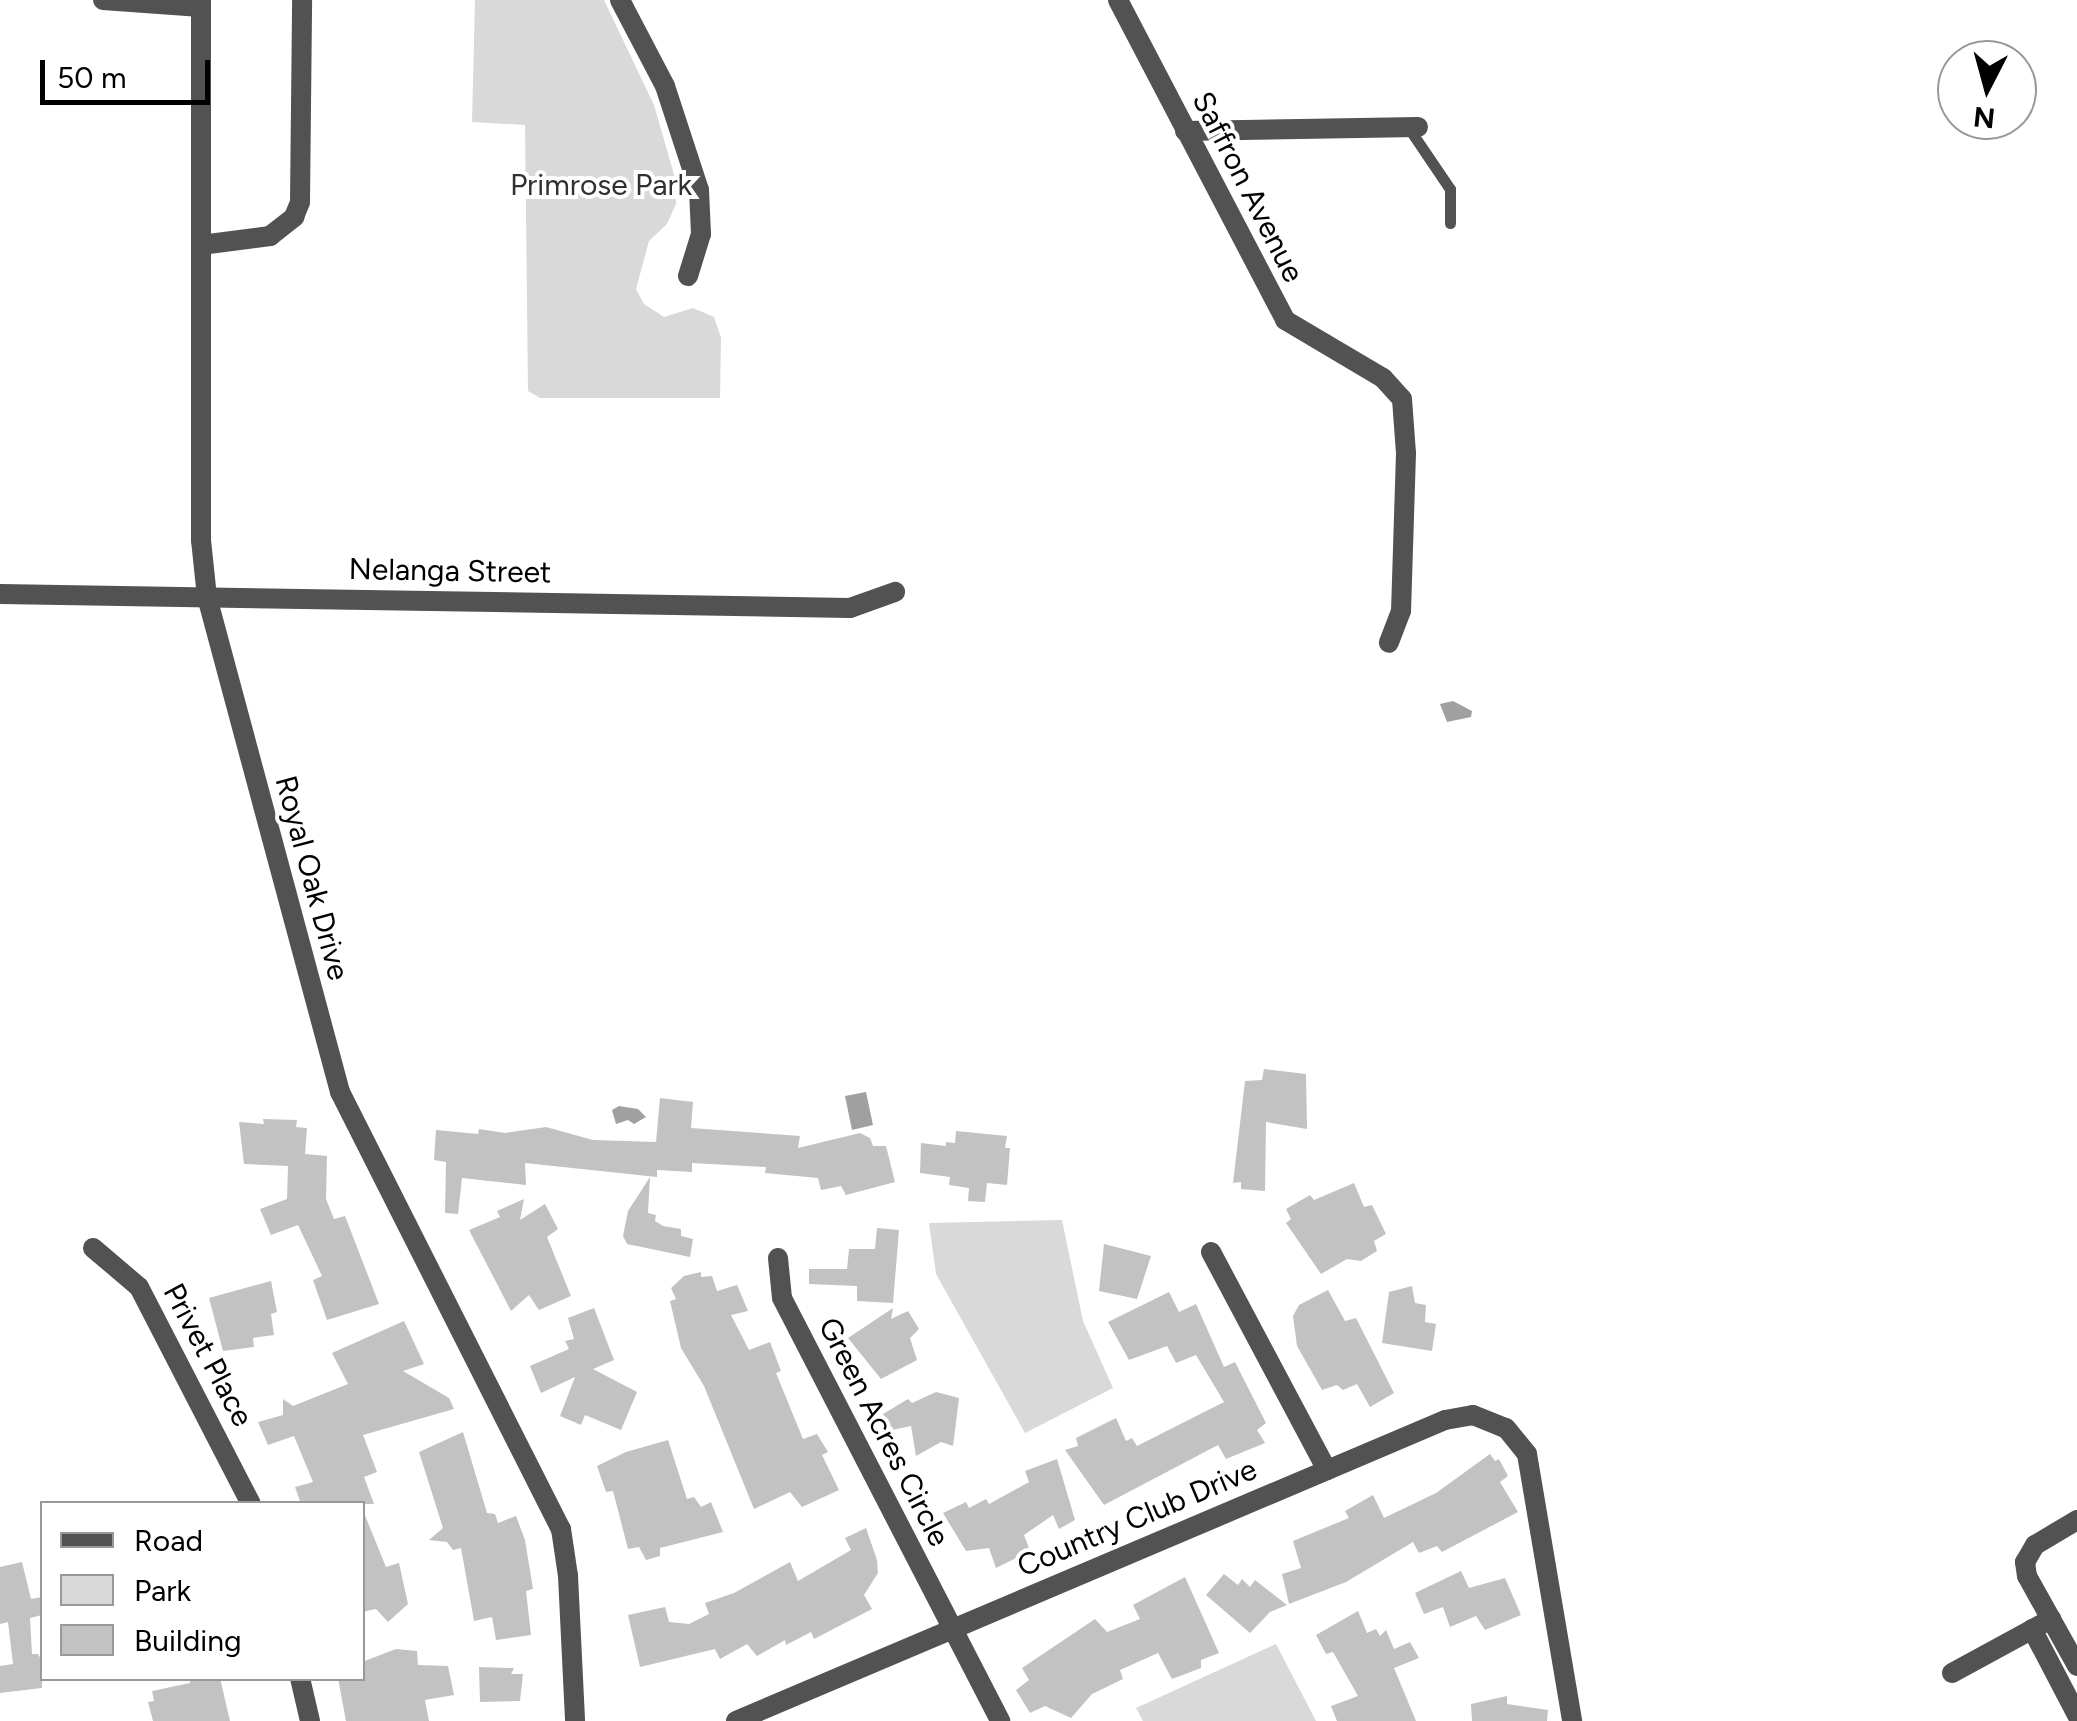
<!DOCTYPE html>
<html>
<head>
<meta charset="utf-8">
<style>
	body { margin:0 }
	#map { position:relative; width:2077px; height:1721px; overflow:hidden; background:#fff; font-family:Figtree,sans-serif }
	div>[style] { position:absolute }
	.green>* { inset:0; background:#d9d9d9 }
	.water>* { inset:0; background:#a0a0a0 }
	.building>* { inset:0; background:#c2c2c2 }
	.service>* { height:11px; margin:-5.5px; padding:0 5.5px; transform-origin:5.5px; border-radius:5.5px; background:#525252 }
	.minor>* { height:20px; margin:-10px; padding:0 10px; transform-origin:10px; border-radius:10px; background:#525252 }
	span { translate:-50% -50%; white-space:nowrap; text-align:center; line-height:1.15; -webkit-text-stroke:8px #fff; paint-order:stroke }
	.park-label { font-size:30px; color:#303030 }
	.street-label { font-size:30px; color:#000 }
	.legend { position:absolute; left:40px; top:1501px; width:325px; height:180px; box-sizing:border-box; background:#fff; border:2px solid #999; margin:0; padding:12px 18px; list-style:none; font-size:30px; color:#000 }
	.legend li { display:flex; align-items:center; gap:20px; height:50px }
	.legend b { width:50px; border:2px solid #999 }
	.north { position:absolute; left:1937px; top:40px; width:100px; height:100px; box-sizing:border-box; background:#fff; border:2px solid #999; border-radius:50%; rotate:186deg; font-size:28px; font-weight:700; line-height:40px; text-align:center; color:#000 }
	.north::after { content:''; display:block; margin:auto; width:35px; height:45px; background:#000; clip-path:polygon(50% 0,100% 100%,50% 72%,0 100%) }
	.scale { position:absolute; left:40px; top:60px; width:170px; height:45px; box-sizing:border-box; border:5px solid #000; border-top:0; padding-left:12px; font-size:30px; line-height:35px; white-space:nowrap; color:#000; -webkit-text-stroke:8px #fff; paint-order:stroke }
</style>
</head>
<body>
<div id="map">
	<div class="green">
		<div style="clip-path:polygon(475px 0,604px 0,654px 105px,675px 178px,676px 204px,667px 224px,649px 241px,636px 289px,644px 304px,664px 317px,693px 308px,714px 317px,721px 338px,720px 398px,540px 398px,528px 391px,525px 125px,472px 122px)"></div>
		<div style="clip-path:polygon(1062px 1220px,1083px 1321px,1113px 1388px,1025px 1433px,936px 1274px,929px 1223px)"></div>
		<div style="clip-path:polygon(1276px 1644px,1316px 1721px,1143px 1721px,1136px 1708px)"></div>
	</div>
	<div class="water">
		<div style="clip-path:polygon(1453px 701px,1472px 711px,1471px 717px,1447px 722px,1440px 704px)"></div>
		<div style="clip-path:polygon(866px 1092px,873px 1125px,852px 1130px,845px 1096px)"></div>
		<div style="clip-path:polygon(619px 1106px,638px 1109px,646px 1117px,634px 1124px,628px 1120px,616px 1124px,612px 1110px)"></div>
	</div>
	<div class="building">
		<div style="clip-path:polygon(1264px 1069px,1306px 1074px,1307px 1129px,1266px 1122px,1265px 1191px,1241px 1189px,1241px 1182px,1233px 1183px,1245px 1081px,1262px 1080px)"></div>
		<div style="clip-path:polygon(660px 1098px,693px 1102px,691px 1128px,800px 1136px,798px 1148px,860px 1133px,870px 1138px,873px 1146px,886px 1146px,895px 1182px,846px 1195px,841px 1186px,821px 1190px,818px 1178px,765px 1173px,766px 1167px,692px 1163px,692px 1172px,657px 1170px,657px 1177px,525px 1163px,526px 1185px,462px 1178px,458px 1214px,445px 1213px,446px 1162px,434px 1160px,436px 1130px,478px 1134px,479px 1129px,505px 1133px,546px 1127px,593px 1140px,656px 1142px)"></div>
		<div style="clip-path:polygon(263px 1119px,297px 1120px,296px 1127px,307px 1128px,305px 1154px,327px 1156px,326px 1199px,334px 1219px,345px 1216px,379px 1304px,327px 1320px,313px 1280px,322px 1276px,298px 1225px,271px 1235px,260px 1209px,287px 1199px,288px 1166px,244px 1164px,239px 1122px,264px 1124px)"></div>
		<div style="clip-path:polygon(956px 1131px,1007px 1136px,1005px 1148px,1010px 1148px,1007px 1185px,987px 1183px,985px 1202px,968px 1201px,969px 1188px,949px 1185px,950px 1177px,920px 1173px,921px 1143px,946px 1146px,946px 1142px,955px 1143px)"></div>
		<div style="clip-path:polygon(650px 1177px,648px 1213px,656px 1215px,655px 1221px,663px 1226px,681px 1229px,681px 1236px,693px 1239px,690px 1257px,627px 1244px,623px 1236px,628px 1211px)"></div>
		<div style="clip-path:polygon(1354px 1183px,1364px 1207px,1372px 1205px,1386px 1234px,1374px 1241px,1377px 1251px,1361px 1261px,1347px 1259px,1321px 1274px,1286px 1223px,1291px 1219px,1286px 1209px,1310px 1195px,1314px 1200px)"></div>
		<div style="clip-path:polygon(524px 1199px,520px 1220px,545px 1204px,558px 1229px,547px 1237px,571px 1296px,539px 1310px,529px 1295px,511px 1311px,469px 1230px,500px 1217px,497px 1211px)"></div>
		<div style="clip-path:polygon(877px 1228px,899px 1230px,893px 1303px,857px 1301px,857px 1286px,809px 1284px,809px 1269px,847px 1269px,849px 1249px,875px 1249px)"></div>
		<div style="clip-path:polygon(1104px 1244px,1151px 1256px,1137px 1299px,1099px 1291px)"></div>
		<div style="clip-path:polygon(701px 1272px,701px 1277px,712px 1276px,717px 1291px,737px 1285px,748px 1311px,731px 1315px,749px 1350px,770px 1342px,781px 1371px,776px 1373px,803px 1439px,817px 1434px,828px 1452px,822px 1455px,839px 1490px,802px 1507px,790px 1492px,754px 1509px,704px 1386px,681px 1348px,670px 1301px,676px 1299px,671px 1288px,684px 1276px)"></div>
		<div style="clip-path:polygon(271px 1281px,277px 1312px,271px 1314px,274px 1335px,253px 1338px,254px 1347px,223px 1351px,209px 1298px)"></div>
		<div style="clip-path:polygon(1412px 1286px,1415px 1303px,1426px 1305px,1425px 1322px,1436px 1324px,1432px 1351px,1382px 1343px,1389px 1292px)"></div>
		<div style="clip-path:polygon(1328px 1290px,1345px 1321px,1356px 1318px,1394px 1393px,1370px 1407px,1357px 1384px,1343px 1390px,1337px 1385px,1322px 1390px,1297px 1346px,1293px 1316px,1299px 1305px)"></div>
		<div style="clip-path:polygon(1169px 1292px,1179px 1312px,1196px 1304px,1224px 1367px,1235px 1362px,1266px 1423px,1257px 1430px,1265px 1443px,1226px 1459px,1218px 1445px,1104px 1505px,1065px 1450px,1078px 1446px,1076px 1438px,1116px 1418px,1126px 1441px,1132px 1438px,1137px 1446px,1224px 1402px,1196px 1355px,1176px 1363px,1167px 1346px,1129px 1360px,1108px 1322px)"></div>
		<div style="clip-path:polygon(594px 1308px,614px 1360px,593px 1369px,637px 1392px,621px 1430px,585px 1415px,581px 1425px,560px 1416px,575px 1377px,541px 1393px,530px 1366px,569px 1349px,565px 1341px,574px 1339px,568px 1318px)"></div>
		<div style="clip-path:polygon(893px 1308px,891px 1319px,908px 1311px,919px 1329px,910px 1338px,917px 1360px,881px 1379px,848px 1338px)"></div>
		<div style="clip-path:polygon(404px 1321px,424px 1364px,403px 1371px,449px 1398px,454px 1409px,363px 1435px,377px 1472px,364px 1477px,374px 1504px,301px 1504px,295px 1487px,313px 1482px,294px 1436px,268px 1445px,258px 1422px,283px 1415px,283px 1399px,293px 1406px,348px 1384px,332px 1353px)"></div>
		<div style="clip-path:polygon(936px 1392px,959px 1398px,953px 1446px,941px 1442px,916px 1456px,911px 1426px,892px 1430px,883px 1414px,908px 1399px,912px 1403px)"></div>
		<div style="clip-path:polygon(463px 1432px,487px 1513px,495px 1514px,498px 1523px,516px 1516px,525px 1540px,533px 1589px,526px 1591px,531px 1635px,496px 1640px,492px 1617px,474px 1621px,461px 1548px,453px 1550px,447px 1542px,429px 1540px,443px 1528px,419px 1452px)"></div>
		<div style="clip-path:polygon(668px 1440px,687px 1499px,694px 1497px,701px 1507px,711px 1502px,723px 1532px,660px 1548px,660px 1556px,646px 1560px,639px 1547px,628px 1549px,613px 1491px,606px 1492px,597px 1466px,626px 1452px)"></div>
		<div style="clip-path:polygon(1490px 1454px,1495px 1461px,1499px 1459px,1508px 1476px,1500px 1482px,1518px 1512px,1442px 1552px,1437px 1546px,1419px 1553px,1413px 1542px,1346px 1582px,1289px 1604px,1282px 1574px,1301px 1568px,1293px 1541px,1349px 1518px,1345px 1511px,1373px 1495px,1384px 1518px,1436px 1493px)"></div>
		<div style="clip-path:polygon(1057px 1459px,1075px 1520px,1059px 1529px,1053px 1515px,1024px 1535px,1030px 1551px,996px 1568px,989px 1548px,966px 1551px,943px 1513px,966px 1502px,969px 1508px,986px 1499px,989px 1504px,1029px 1482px,1025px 1471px)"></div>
		<div style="clip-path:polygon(362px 1508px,386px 1567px,399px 1563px,408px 1604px,388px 1622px,376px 1609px,362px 1612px)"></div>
		<div style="clip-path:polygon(866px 1528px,877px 1560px,878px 1573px,864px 1595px,872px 1609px,814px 1639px,811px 1632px,786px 1645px,785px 1640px,757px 1656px,747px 1644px,720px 1659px,715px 1649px,640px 1667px,628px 1615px,665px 1607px,669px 1622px,689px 1624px,709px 1614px,705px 1603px,734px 1593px,790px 1562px,798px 1581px,851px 1550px,845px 1538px)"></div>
		<div style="clip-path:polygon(22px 1562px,31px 1599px,42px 1597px,42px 1615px,30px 1618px,32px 1654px,38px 1654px,42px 1661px,42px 1688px,0 1693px,0 1666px,13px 1664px,8px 1622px,0 1624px,0 1567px)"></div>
		<div style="clip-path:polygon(1461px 1571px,1469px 1588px,1505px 1578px,1521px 1615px,1485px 1630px,1476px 1616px,1450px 1627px,1443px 1607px,1424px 1614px,1415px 1593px)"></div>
		<div style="clip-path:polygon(1224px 1574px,1238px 1585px,1242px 1579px,1250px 1587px,1255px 1580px,1287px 1605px,1270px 1612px,1250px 1633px,1206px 1595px)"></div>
		<div style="clip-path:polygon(1185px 1577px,1219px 1653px,1201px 1660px,1201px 1668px,1172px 1679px,1158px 1653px,1120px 1670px,1123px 1679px,1092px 1694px,1071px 1718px,1045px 1706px,1030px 1713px,1016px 1690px,1029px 1680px,1022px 1668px,1095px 1619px,1107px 1632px,1140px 1619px,1133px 1605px)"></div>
		<div style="clip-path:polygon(1358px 1611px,1367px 1633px,1376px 1629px,1380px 1636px,1386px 1630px,1394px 1649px,1410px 1642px,1419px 1658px,1394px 1668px,1416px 1721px,1337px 1721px,1331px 1706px,1358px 1696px,1333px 1652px,1326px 1654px,1316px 1635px)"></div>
		<div style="clip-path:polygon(396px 1649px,417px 1651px,418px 1665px,448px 1666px,454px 1695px,425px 1700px,429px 1721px,346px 1721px,338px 1678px,362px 1678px,362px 1662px)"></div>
		<div style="clip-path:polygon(479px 1667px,514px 1668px,511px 1674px,523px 1674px,520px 1701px,480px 1702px)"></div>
		<div style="clip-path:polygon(190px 1678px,220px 1678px,230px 1721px,153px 1721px,148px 1702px,154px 1701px,152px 1691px,190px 1683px)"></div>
		<div style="clip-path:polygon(1507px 1696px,1507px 1704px,1548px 1710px,1547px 1721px,1472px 1721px,1471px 1704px)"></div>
	</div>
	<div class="service">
		<div style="left:1408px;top:127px;width:75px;rotate:55.9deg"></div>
		<div style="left:1450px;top:189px;width:34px;rotate:90deg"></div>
	</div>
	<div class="minor">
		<div style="left:103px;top:0;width:98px;rotate:4.1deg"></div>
		<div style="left:201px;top:0;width:540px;rotate:90deg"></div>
		<div style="left:201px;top:540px;width:57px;rotate:84deg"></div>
		<div style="left:207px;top:597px;width:513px;rotate:74.96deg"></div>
		<div style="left:340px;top:1092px;width:490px;rotate:63.2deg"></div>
		<div style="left:561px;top:1529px;width:48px;rotate:81.5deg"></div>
		<div style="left:568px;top:1576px;width:145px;rotate:87.2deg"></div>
		<div style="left:620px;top:0;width:97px;rotate:62.4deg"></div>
		<div style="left:665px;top:86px;width:109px;rotate:71.9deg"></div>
		<div style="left:699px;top:190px;width:44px;rotate:87.4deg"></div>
		<div style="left:701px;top:234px;width:44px;rotate:107.2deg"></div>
		<div style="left:1118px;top:0;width:361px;rotate:62.4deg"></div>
		<div style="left:1285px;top:320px;width:114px;rotate:30.6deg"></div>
		<div style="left:1383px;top:378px;width:28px;rotate:48deg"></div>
		<div style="left:1402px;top:399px;width:54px;rotate:85.8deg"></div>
		<div style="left:1406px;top:453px;width:158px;rotate:91.8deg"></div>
		<div style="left:1401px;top:611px;width:34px;rotate:111deg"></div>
		<div style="left:1185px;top:131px;width:233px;rotate:-1deg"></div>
		<div style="left:201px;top:245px;width:70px;rotate:-7.4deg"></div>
		<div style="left:270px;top:236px;width:31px;rotate:-38deg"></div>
		<div style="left:294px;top:217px;width:16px;rotate:-68deg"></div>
		<div style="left:300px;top:202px;width:202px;rotate:-89.4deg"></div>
		<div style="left:0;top:594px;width:850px;rotate:0.94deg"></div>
		<div style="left:850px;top:608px;width:48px;rotate:-19.6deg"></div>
		<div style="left:93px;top:1248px;width:60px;rotate:40.3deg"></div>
		<div style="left:139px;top:1287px;width:244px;rotate:62.7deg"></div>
		<div style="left:1211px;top:1252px;width:247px;rotate:62deg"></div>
		<div style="left:778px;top:1258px;width:40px;rotate:84.3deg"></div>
		<div style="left:782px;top:1298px;width:476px;rotate:62.7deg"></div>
		<div style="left:2077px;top:1520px;width:49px;rotate:149.2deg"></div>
		<div style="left:2035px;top:1545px;width:20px;rotate:120deg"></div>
		<div style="left:2025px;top:1562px;width:14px;rotate:82deg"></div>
		<div style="left:2027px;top:1576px;width:103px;rotate:60.9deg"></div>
		<div style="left:2032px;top:1629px;width:97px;rotate:62.4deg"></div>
		<div style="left:1952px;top:1673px;width:113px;rotate:-28.6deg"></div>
		<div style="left:300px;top:1678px;width:44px;rotate:76.9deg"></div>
		<div style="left:736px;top:1721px;width:770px;rotate:-23deg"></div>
		<div style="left:1445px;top:1420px;width:28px;rotate:-10deg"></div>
		<div style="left:1473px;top:1415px;width:35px;rotate:22deg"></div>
		<div style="left:1506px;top:1428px;width:33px;rotate:51deg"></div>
		<div style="left:1527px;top:1454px;width:271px;rotate:80.4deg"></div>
	</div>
	<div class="park-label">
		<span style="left:601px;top:185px">Primrose Park</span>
	</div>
	<div class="street-label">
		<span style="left:1248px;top:187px;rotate:63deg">Saffron Avenue</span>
		<span style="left:450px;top:571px;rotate:1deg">Nelanga Street</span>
		<span style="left:312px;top:878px;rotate:75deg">Royal Oak Drive</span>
		<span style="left:208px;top:1355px;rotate:62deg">Privet Place</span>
		<span style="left:884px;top:1432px;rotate:63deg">Green Acres Circle</span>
		<span style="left:1137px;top:1518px;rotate:-23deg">Country Club Drive</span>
	</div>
	<ul class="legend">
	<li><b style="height:12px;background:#525252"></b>Road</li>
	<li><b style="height:28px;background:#d9d9d9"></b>Park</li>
	<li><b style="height:28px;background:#c2c2c2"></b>Building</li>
	</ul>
	<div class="north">N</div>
	<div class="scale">50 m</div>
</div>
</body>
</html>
